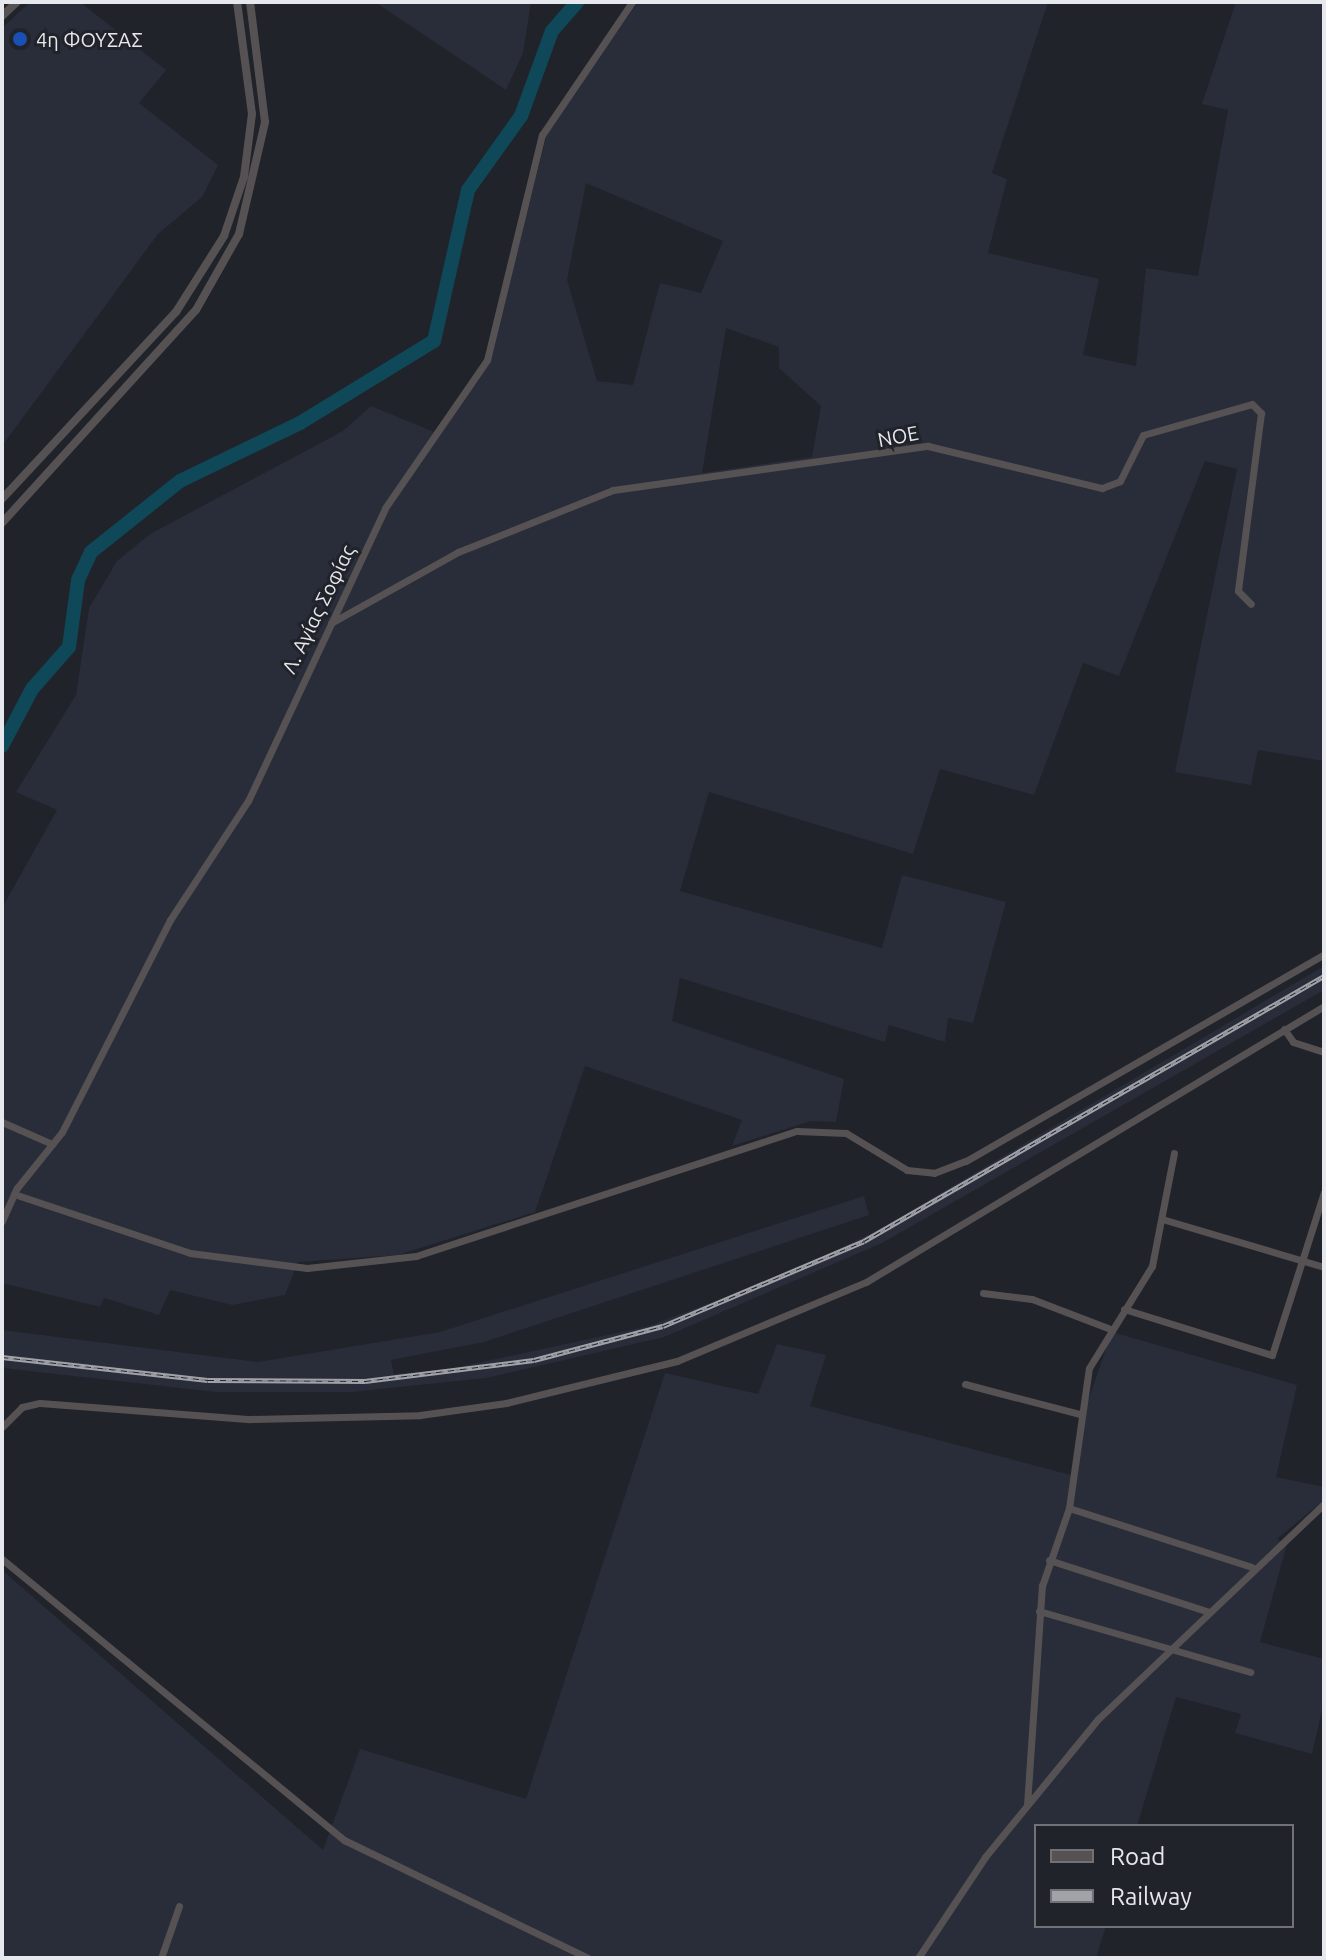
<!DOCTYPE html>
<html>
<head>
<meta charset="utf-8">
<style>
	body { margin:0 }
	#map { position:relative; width:1326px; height:1960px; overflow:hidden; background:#21232a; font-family:Ubuntu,sans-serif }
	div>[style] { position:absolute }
	.built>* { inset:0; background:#292c39 }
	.river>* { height:14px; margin:-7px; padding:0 7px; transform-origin:7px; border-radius:7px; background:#0f4859 }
	.minor>* { height:7px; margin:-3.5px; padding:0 3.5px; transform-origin:3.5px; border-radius:3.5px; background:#565253 }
	.tertiary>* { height:8px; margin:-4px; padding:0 4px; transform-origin:4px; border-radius:4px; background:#565253 }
	.rail>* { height:5px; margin-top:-2.5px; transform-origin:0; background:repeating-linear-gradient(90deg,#21232a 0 6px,#a2a3a9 0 12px); box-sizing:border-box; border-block:2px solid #a2a3a9 }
	.dots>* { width:22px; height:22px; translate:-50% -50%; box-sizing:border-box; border:4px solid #21232a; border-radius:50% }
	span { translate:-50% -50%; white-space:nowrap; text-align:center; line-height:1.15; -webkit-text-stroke:6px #21232a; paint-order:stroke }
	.poi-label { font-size:20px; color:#e7e8ed }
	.left { translate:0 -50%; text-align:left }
	.street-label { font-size:20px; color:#e7e8ed }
	.frame { position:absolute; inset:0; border:4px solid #e7e8ed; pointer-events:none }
	.legend { position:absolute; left:1034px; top:1824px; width:260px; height:104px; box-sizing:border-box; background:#21232a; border:2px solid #707278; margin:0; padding:10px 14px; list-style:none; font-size:24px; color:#e7e8ed }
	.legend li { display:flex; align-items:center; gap:16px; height:40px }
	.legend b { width:40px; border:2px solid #707278 }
</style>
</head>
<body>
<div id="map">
	<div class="built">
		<div style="clip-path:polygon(30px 2px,80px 2px,166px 70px,139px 103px,218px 165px,202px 197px,158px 234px,2px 446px,2px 28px)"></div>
		<div style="clip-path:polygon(375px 2px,531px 2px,523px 53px,506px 90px)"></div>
		<div style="clip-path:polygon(evenodd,638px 2px,1048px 2px,992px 173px,1007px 179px,988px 253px,1099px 279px,1083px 355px,1136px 366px,1146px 268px,1198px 276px,1228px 110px,1202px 104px,1236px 2px,1324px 2px,1324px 761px,1258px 750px,1251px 785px,1175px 772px,1237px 469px,1205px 461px,1119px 676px,1083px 663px,1034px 795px,940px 769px,913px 854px,709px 792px,680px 891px,882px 948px,902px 875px,1006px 902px,973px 1023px,948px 1018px,945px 1042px,889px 1025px,885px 1042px,680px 978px,672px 1021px,844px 1079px,836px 1122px,811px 1121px,732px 1146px,742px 1120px,585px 1066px,535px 1212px,398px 1255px,298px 1262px,285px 1295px,232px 1305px,170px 1290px,159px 1315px,104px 1298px,100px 1307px,2px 1283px,2px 908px,57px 810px,16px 792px,76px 695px,89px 608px,117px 561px,150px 534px,343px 431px,371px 406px,439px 434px,489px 363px,548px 130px,638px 2px,586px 183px,723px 241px,701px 293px,660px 283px,633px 385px,597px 381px,567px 280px,586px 183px,638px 2px,726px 328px,779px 347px,779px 368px,821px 406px,812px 457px,702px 473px,726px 328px)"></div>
		<div style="clip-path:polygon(1324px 966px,1324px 990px,882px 1243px,664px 1337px,486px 1378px,352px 1392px,216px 1392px,2px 1368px,2px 1330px,258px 1362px,440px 1332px,864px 1196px,869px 1215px,484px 1342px,391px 1360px,394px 1374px,450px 1369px,649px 1326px,794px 1271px,882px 1228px)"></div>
		<div style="clip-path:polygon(1112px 1332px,1297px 1385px,1276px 1477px,1324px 1487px,1324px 1500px,1277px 1539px,1287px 1544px,1260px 1642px,1324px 1659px,1324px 1701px,1312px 1754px,1235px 1733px,1241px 1714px,1176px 1697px,1137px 1826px,1036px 1826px,1036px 1926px,1106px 1926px,1096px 1958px,2px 1958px,2px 1570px,323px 1850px,360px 1749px,526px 1799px,665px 1373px,758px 1394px,777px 1344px,826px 1355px,810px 1406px,1078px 1477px,1079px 1427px)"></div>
	</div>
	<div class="river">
		<div style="left:2px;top:746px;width:64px;rotate:-62.2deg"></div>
		<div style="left:32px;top:689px;width:56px;rotate:-48.6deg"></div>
		<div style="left:69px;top:647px;width:68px;rotate:-82.3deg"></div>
		<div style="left:78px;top:580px;width:31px;rotate:-65deg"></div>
		<div style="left:91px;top:552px;width:114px;rotate:-38.6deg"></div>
		<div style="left:180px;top:481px;width:133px;rotate:-25.8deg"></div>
		<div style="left:300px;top:423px;width:157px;rotate:-31.5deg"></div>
		<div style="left:434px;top:341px;width:155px;rotate:-77.3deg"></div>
		<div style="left:468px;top:190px;width:91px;rotate:-54.4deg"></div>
		<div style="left:521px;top:116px;width:90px;rotate:-70deg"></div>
		<div style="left:552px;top:31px;width:38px;rotate:-49deg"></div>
	</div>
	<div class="minor">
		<div style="left:331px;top:623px;width:145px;rotate:-29.2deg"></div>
		<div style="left:458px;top:552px;width:167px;rotate:-21.8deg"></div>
		<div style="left:613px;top:490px;width:318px;rotate:-8deg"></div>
		<div style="left:928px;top:446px;width:179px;rotate:13.6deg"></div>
		<div style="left:1102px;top:488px;width:19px;rotate:-21deg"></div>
		<div style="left:1120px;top:481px;width:51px;rotate:-63.4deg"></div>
		<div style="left:1143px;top:435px;width:113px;rotate:-15.9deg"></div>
		<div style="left:1252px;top:404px;width:13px;rotate:45deg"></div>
		<div style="left:1261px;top:413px;width:179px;rotate:97.4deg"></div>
		<div style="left:1238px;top:591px;width:18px;rotate:45deg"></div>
		<div style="left:1284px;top:1029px;width:16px;rotate:55deg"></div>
		<div style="left:1293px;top:1042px;width:33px;rotate:18deg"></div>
		<div style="left:2px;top:1122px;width:55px;rotate:23.7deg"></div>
		<div style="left:14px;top:1194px;width:186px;rotate:18.5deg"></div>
		<div style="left:190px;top:1253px;width:118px;rotate:7.3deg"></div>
		<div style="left:307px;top:1268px;width:110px;rotate:-6.3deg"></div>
		<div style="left:416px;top:1256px;width:401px;rotate:-18.2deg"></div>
		<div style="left:797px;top:1131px;width:49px;rotate:2.3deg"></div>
		<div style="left:846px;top:1133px;width:71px;rotate:31.2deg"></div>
		<div style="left:907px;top:1170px;width:27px;rotate:6deg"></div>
		<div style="left:934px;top:1173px;width:34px;rotate:-21deg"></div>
		<div style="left:966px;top:1161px;width:414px;rotate:-30deg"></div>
		<div style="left:1162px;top:1219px;width:169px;rotate:16.5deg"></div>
		<div style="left:2px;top:1221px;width:36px;rotate:-66deg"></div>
		<div style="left:17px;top:1188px;width:72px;rotate:-51.2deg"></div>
		<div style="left:62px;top:1132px;width:238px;rotate:-63deg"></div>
		<div style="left:170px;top:920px;width:142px;rotate:-56.8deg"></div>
		<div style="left:248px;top:801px;width:323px;rotate:-64.9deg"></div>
		<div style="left:385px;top:508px;width:180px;rotate:-55.4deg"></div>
		<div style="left:487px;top:360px;width:232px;rotate:-76.3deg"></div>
		<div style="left:542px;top:135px;width:161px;rotate:-55.9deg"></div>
		<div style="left:983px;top:1293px;width:49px;rotate:7deg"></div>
		<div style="left:1032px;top:1299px;width:84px;rotate:21deg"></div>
		<div style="left:1124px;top:1309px;width:155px;rotate:17.3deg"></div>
		<div style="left:1272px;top:1355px;width:171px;rotate:-72.3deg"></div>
		<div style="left:965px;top:1384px;width:118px;rotate:14.7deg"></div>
		<div style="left:2px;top:1427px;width:28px;rotate:-45deg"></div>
		<div style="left:22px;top:1407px;width:18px;rotate:-13deg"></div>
		<div style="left:40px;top:1403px;width:211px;rotate:4.4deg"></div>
		<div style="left:250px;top:1419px;width:170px;rotate:-1.3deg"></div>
		<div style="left:420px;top:1415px;width:87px;rotate:-7.9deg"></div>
		<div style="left:506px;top:1403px;width:176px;rotate:-13.8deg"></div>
		<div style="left:677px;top:1361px;width:205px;rotate:-22.7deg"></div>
		<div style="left:866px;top:1282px;width:535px;rotate:-31.07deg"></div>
		<div style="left:1069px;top:1508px;width:192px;rotate:17.9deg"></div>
		<div style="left:2px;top:1559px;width:443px;rotate:39.4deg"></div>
		<div style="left:344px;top:1840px;width:271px;rotate:25.8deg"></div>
		<div style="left:1049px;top:1560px;width:168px;rotate:18deg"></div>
		<div style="left:1039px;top:1611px;width:220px;rotate:16.1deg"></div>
		<div style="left:1027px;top:1805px;width:220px;rotate:-86.1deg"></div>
		<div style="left:1042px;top:1586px;width:83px;rotate:-70.9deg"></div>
		<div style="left:1069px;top:1508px;width:141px;rotate:-81.9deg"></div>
		<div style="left:1089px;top:1368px;width:120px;rotate:-58.3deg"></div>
		<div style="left:1152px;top:1266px;width:115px;rotate:-79deg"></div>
		<div style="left:161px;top:1958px;width:55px;rotate:-70.9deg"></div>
		<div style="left:918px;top:1958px;width:121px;rotate:-56.4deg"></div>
		<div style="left:985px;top:1857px;width:178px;rotate:-50.7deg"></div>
		<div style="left:1098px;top:1719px;width:312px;rotate:-43.6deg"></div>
	</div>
	<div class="tertiary">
		<div style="left:2px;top:16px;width:21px;rotate:-43deg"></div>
		<div style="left:2px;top:499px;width:255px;rotate:-47.1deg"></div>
		<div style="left:176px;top:312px;width:90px;rotate:-57.7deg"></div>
		<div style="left:224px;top:236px;width:62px;rotate:-71.3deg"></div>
		<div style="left:244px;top:177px;width:64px;rotate:-82.8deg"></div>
		<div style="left:252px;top:114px;width:113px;rotate:-97.6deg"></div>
		<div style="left:2px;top:523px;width:288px;rotate:-47.7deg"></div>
		<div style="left:196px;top:310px;width:87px;rotate:-60.5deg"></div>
		<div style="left:239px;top:234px;width:115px;rotate:-76.9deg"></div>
		<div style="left:265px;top:122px;width:121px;rotate:-97.1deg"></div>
	</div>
	<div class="rail">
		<div style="left:2px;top:1357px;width:207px;rotate:6.4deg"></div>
		<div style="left:208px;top:1380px;width:157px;rotate:0.4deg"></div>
		<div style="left:365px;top:1381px;width:170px;rotate:-7.1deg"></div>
		<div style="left:534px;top:1360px;width:133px;rotate:-14.8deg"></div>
		<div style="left:663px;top:1326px;width:218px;rotate:-22.9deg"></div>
		<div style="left:864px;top:1241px;width:531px;rotate:-29.95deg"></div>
	</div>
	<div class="dots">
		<div style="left:20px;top:39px;background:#1a4fb4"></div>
	</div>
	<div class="poi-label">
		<span class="left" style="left:36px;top:39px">4η ΦΟΥΣΑΣ</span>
	</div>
	<div class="street-label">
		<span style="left:898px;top:436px;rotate:-11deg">NOE</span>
		<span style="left:318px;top:609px;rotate:-64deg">Λ. Αγίας Σοφίας</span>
	</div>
	<div class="frame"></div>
	<ul class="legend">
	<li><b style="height:10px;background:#565253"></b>Road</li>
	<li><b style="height:10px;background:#a2a3a9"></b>Railway</li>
	</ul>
</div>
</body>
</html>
